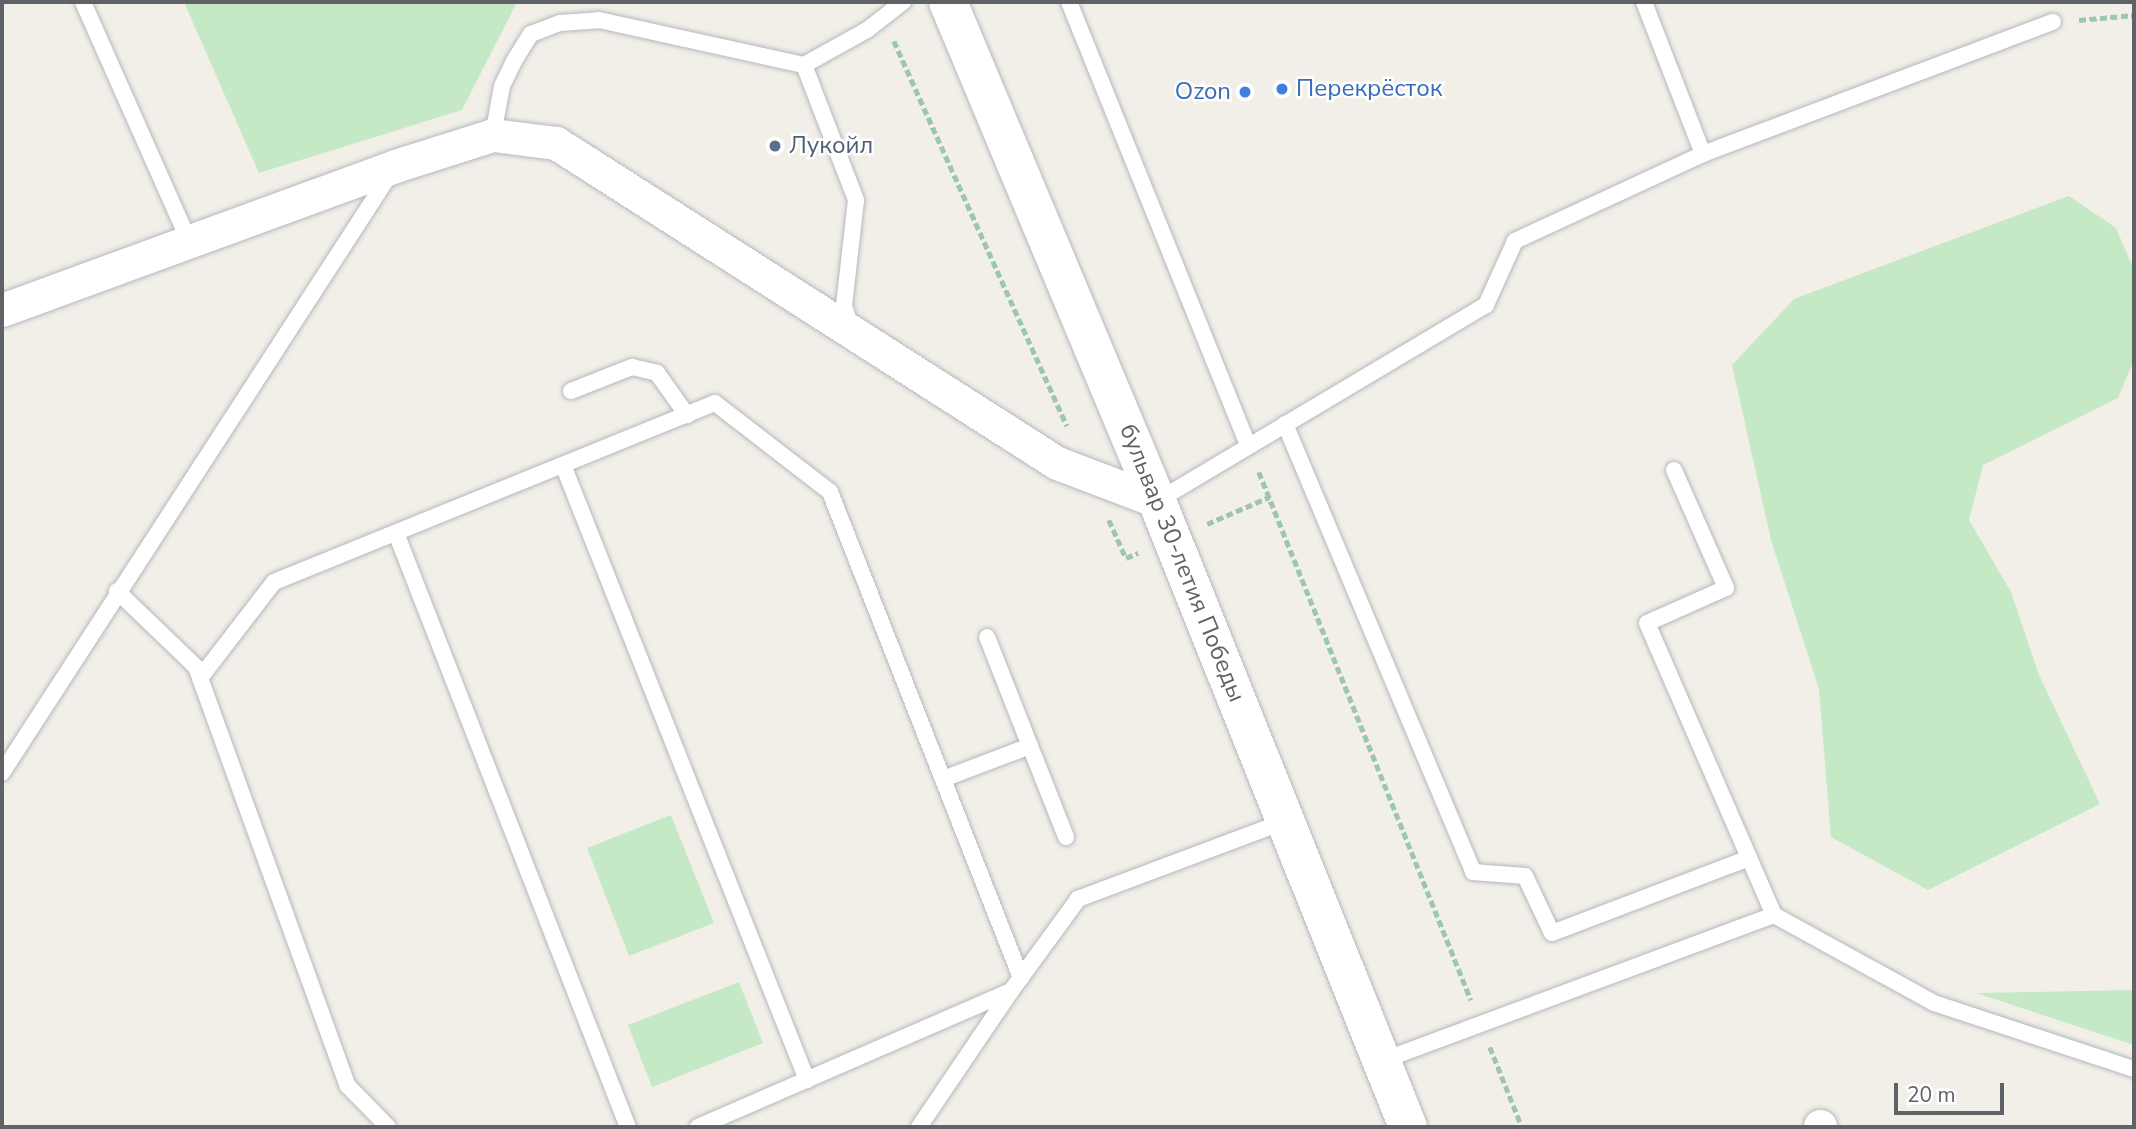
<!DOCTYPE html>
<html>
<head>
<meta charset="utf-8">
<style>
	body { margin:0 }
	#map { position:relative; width:2136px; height:1129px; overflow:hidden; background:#f1efe8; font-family:"Nunito Sans",sans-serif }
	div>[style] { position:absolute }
	.green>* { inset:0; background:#c5e8c5 }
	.path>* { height:4.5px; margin-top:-2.25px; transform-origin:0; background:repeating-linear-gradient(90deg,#9cc7a9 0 7px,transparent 0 10.5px) }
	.roads { filter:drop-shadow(0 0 2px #b5b8bc) drop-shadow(0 0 2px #b5b8bc) }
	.service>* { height:16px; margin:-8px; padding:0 8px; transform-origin:8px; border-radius:8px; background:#fff }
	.minor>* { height:33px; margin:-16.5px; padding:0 16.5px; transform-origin:16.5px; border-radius:16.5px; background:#fff }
	.secondary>* { height:38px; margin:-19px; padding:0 19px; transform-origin:19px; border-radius:19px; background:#fff }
	.dots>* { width:19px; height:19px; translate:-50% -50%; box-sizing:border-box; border:4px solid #fff; border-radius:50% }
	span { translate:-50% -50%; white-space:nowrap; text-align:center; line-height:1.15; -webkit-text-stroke:5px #fff; paint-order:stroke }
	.shop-label { font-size:24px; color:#366cbe }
	.left { translate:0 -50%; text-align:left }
	.right { translate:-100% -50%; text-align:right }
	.service-label { font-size:24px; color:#4e5e75 }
	.street-label { font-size:24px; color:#5f6368 }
	.frame { position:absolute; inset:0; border:4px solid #5f6368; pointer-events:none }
	.scale { position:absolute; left:1894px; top:1083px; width:110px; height:32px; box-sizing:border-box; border:4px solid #5f6368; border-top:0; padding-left:9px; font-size:21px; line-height:24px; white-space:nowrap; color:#5f6368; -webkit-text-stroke:5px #fff; paint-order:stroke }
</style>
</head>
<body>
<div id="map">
	<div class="green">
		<div style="clip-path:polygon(184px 2px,517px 2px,462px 110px,259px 173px)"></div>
		<div style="clip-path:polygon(2069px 196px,2116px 228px,2134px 270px,2134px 360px,2118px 398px,1983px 465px,1969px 520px,2011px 592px,2039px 675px,2100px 804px,1928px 890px,1831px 837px,1819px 689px,1771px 540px,1732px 365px,1794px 299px)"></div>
		<div style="clip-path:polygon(671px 815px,714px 923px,629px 956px,587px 848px)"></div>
		<div style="clip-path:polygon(739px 982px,763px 1043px,652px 1087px,628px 1025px)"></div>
		<div style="clip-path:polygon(2134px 990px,2134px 1045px,1976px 993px)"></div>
	</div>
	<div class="path">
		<div style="left:2079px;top:20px;width:55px;rotate:-5.2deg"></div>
		<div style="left:894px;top:41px;width:422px;rotate:65.8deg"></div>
		<div style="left:1259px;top:472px;width:569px;rotate:68.12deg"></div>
		<div style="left:1109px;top:520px;width:42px;rotate:65.9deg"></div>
		<div style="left:1126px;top:558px;width:13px;rotate:-23deg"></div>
		<div style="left:1207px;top:524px;width:68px;rotate:-23.5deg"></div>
		<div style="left:1490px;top:1047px;width:86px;rotate:68.2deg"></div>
	</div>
	<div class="roads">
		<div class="service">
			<div style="left:83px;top:2px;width:265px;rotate:66.1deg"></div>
			<div style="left:1069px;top:2px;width:478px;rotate:68deg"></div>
			<div style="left:1644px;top:2px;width:163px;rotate:68.8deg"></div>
			<div style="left:804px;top:65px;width:145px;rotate:68.9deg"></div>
			<div style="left:856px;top:200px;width:107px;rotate:96.5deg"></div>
			<div style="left:844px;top:306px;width:22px;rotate:72deg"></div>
			<div style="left:493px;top:135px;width:50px;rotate:-79.6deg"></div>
			<div style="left:502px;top:86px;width:28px;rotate:-64deg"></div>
			<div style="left:514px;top:61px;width:32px;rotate:-58deg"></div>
			<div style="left:531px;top:34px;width:31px;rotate:-21deg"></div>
			<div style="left:560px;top:23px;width:39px;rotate:-4deg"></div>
			<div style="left:599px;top:20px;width:210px;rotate:12.4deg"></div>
			<div style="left:804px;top:65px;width:72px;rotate:-29.1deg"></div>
			<div style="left:867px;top:30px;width:46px;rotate:-37.9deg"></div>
			<div style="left:571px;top:391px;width:66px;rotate:-21.5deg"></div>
			<div style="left:632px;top:367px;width:26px;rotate:13deg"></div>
			<div style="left:657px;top:373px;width:52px;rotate:54.5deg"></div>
			<div style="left:1285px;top:424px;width:486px;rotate:67.2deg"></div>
			<div style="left:1473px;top:872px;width:52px;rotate:4.4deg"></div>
			<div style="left:1525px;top:876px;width:63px;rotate:64.7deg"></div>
			<div style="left:1552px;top:933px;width:211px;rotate:-20.8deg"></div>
			<div style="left:563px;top:465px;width:662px;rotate:68.36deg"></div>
			<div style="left:1674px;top:470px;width:129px;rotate:66.2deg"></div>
			<div style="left:1726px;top:588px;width:86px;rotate:156.1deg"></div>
			<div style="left:1647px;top:623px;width:318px;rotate:66.5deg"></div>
			<div style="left:1157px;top:501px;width:383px;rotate:-30.8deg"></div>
			<div style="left:1486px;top:305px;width:70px;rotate:-65.6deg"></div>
			<div style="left:1515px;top:241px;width:207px;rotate:-24.8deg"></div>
			<div style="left:1703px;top:154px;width:374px;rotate:-20.7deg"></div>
			<div style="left:396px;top:533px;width:638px;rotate:68.67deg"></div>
			<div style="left:117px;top:591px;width:110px;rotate:43.9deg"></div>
			<div style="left:196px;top:667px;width:446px;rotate:70.1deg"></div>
			<div style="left:348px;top:1086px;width:57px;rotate:45.7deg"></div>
			<div style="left:200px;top:678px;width:121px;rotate:-52.4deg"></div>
			<div style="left:274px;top:582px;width:476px;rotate:-22.1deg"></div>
			<div style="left:715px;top:403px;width:145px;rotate:37.7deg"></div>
			<div style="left:830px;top:492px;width:522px;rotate:68.54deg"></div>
			<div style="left:1030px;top:746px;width:98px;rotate:68.4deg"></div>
			<div style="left:2px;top:773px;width:717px;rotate:-57.06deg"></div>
			<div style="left:943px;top:779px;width:93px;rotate:-20.8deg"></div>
			<div style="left:1030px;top:746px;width:117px;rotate:-111.5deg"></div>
			<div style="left:1384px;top:1060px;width:416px;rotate:-20.4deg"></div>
			<div style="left:1774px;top:915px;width:183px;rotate:28.8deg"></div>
			<div style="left:1934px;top:1003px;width:211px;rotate:18.3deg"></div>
			<div style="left:698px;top:1127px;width:341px;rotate:-23.5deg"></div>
			<div style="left:1011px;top:991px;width:114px;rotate:-53.9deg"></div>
			<div style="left:1078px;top:899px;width:221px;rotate:-20.6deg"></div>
			<div style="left:919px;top:1127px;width:164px;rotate:-55.9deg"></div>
		</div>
		<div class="minor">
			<div style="left:2px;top:310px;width:419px;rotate:-20.1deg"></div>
			<div style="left:395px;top:166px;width:103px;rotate:-17.6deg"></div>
			<div style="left:493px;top:135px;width:64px;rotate:7.2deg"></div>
			<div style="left:556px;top:143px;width:594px;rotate:32.57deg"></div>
			<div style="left:1057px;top:463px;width:107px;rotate:20.8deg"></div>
			<div style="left:1820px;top:1126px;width:1px;rotate:90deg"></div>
		</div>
		<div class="secondary">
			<div style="left:948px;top:2px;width:541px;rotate:67.27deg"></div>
			<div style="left:1157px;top:501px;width:674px;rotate:68.15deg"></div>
		</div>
	</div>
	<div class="dots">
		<div style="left:1282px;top:89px;background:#3f7fe0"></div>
		<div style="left:1245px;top:92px;background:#3f7fe0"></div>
		<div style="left:775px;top:146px;background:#5c6f8a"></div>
	</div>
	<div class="shop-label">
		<span class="left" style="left:1296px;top:89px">Перекрёсток</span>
		<span class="right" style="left:1231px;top:92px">Ozon</span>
	</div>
	<div class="service-label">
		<span class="left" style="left:789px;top:146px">Лукойл</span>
	</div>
	<div class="street-label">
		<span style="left:1182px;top:563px;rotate:68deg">бульвар 30-летия Победы</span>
	</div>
	<div class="frame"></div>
	<div class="scale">20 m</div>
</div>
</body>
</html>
